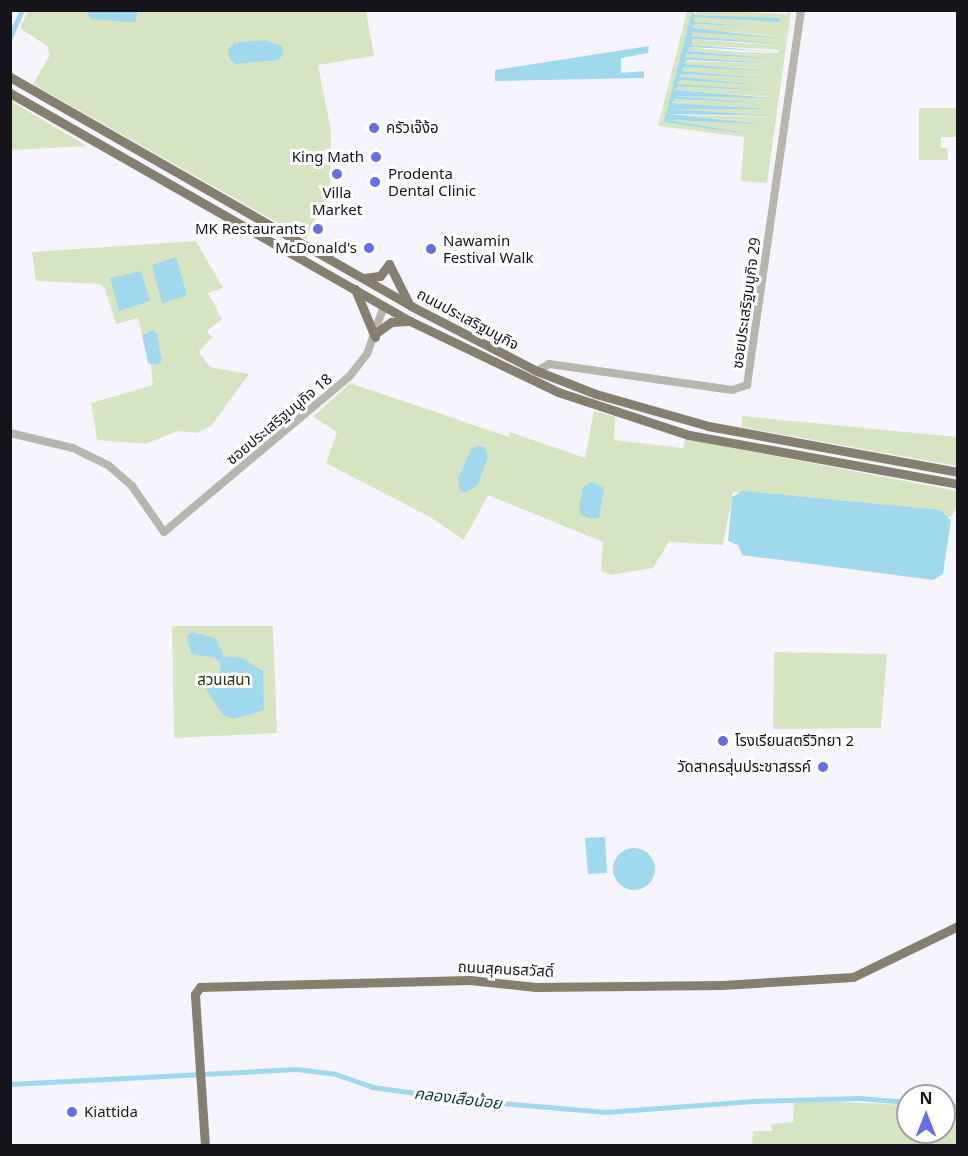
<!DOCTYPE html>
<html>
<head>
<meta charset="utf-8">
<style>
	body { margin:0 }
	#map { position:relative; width:968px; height:1156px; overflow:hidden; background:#f5f4fc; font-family:"Noto Sans","Noto Sans Thai",sans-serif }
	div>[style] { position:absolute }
	.green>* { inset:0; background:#d7e4c1 }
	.water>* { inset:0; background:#a0d9ed }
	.round { border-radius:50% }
	.canal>* { height:5px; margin:-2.5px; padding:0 2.5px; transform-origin:2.5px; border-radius:2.5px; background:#a0d9ed }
	.minor>* { height:8px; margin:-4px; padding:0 4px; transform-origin:4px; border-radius:4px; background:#b8b5ac }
	.major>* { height:9px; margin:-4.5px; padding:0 4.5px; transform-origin:4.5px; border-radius:4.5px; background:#857f70 }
	.dots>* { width:16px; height:16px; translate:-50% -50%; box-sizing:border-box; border:3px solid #fff; border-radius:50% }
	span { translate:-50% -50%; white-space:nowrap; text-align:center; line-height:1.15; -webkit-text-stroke:6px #fff; paint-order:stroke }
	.poi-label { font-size:15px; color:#15141b }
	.left { translate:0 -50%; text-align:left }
	.right { translate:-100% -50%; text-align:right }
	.street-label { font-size:15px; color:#15141b }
	.park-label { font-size:15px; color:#242e0b }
	.water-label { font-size:16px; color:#053a48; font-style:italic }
	.frame { position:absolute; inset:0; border:12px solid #15141b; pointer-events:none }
	.north { position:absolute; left:896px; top:1084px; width:60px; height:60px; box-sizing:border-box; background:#fff; border:2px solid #a1a1a4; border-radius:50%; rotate:0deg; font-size:16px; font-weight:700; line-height:24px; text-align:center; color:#15141b }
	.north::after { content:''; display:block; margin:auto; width:21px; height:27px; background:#636fe7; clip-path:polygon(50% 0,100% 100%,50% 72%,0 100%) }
</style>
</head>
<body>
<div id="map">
	<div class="green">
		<div style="clip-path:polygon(696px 10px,786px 14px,791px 11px,767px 183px,741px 181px,744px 137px,658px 126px,687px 11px,692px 11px,665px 122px,768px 137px,669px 120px,769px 125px,669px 115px,771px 117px,672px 109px,772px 109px,672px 103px,674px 99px,772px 104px,674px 96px,772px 97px,676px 90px,680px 80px,772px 86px,680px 78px,681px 74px,775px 79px,682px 71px,682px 67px,776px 70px,684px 64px,684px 61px,779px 64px,686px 57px,687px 54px,776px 59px,688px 51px,688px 47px,735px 52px,778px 53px,780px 50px,691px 45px,692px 39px,781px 46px,690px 36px,691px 31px,779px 36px,692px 29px,693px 24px,765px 27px,693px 22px,694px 17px,779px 19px,696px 15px)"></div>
		<div style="clip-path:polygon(28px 11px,366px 11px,374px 56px,318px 65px,331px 131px,330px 188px,306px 239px,33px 84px,50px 55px,47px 46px,20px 28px)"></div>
		<div style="clip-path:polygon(11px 101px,87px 146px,11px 150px)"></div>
		<div style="clip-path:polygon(919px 108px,957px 108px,957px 137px,941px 137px,941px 148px,947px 148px,948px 160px,919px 160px)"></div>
		<div style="clip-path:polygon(196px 241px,223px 288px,208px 293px,222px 319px,207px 331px,212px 337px,199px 352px,210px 367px,249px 374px,211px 426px,197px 433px,177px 431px,146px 444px,97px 440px,91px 403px,153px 385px,147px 332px,142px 335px,138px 318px,116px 324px,105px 289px,100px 284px,36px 281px,32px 252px)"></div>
		<div style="clip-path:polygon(350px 383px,509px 437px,510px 432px,585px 458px,594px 411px,615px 417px,614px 440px,683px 448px,685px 439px,957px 491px,957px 506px,951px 517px,733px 492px,723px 545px,669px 542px,653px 568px,611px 575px,601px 571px,603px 542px,488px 495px,464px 540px,430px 517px,326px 463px,337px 432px,313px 417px)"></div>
		<div style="clip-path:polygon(742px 416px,957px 437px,957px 466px,742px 427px)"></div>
		<div style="clip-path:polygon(172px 626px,273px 626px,277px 733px,174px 738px)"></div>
		<div style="clip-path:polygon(774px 652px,887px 654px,881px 728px,773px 729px)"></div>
		<div style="clip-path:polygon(817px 1101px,908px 1105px,908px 1132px,944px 1132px,944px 1107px,957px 1108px,957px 1145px,752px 1145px,753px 1131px,772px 1131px,771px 1124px,793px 1122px,794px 1103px)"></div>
	</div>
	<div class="water">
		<div style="clip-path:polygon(86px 10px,136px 11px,137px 14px,135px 22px,125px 22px,91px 19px)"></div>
		<div style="clip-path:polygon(692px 11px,696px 15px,780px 18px,779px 22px,694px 17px,694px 22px,765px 27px,694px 24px,692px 28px,779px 38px,692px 32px,691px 36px,782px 44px,692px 39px,692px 45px,781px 52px,689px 47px,688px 51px,777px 59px,687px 54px,686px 57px,779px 64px,687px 60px,684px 64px,777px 71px,683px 67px,682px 71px,775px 79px,681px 74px,680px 77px,773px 86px,680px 80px,678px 84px,774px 91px,678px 86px,676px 90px,773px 98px,674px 96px,773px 104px,675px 99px,672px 103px,772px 109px,672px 109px,772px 116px,669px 114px,769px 125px,669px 120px,768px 137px,664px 122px)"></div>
		<div style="clip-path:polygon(265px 40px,281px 46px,284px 54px,278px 60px,236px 64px,230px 60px,228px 49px,234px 43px)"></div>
		<div style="clip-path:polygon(649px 46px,648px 53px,621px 58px,621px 73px,644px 71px,644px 78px,495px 81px,495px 70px)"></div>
		<div style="clip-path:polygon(176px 257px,187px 295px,162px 304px,152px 265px)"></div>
		<div style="clip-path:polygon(141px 271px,150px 301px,119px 311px,110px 278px)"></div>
		<div style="clip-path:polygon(153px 330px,157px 334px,162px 360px,158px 365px,148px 363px,142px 335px)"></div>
		<div style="clip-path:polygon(478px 446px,485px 447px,488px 457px,477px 486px,465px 493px,460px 490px,458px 478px,472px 448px)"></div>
		<div style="clip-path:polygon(592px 482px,604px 488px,599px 518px,592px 519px,581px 515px,579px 509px,583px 487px)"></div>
		<div style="clip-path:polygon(743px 491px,940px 510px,951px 520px,943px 574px,933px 580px,742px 555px,738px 545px,728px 541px,732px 497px)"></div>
		<div style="clip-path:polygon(192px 632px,215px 638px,224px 656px,242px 658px,263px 671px,264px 710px,234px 719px,223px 715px,206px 690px,219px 677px,221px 665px,216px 658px,191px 654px,187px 636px)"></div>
		<div style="clip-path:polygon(605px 837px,607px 873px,588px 874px,585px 838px)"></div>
		<div class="round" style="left:613px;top:848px;width:42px;height:42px"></div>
	</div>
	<div class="canal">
		<div style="left:10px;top:37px;width:30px;rotate:-66deg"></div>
		<div style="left:10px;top:1084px;width:286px;rotate:-3deg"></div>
		<div style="left:296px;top:1069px;width:39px;rotate:7deg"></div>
		<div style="left:335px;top:1074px;width:39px;rotate:19deg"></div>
		<div style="left:372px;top:1087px;width:96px;rotate:7.8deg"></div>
		<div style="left:467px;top:1100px;width:139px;rotate:5deg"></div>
		<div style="left:605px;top:1112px;width:149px;rotate:-4.2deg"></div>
		<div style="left:754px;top:1101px;width:105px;rotate:-1.6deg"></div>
		<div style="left:859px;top:1098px;width:49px;rotate:4.7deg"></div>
		<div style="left:944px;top:1105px;width:14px;rotate:4deg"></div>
	</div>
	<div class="minor">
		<div style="left:537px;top:371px;width:14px;rotate:-30deg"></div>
		<div style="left:549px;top:364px;width:185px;rotate:8.1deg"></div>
		<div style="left:732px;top:390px;width:16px;rotate:-18deg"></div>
		<div style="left:747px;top:385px;width:379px;rotate:-81.8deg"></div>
		<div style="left:10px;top:433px;width:65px;rotate:13.4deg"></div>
		<div style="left:73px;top:448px;width:39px;rotate:26deg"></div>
		<div style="left:108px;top:465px;width:32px;rotate:41deg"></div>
		<div style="left:132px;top:486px;width:56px;rotate:55.2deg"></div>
		<div style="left:164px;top:532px;width:241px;rotate:-40deg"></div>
		<div style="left:349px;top:377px;width:29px;rotate:-52deg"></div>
		<div style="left:367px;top:354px;width:51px;rotate:-70.5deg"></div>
	</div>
	<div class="major">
		<div style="left:10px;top:77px;width:462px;rotate:29.7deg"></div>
		<div style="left:411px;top:306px;width:142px;rotate:27.3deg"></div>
		<div style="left:537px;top:371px;width:63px;rotate:21.3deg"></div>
		<div style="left:596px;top:394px;width:116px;rotate:15.9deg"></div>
		<div style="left:708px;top:426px;width:254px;rotate:10.4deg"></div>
		<div style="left:10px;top:93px;width:460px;rotate:29.7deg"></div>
		<div style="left:410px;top:321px;width:164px;rotate:25.6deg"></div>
		<div style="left:558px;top:392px;width:138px;rotate:18.2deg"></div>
		<div style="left:689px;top:435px;width:273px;rotate:10.3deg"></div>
		<div style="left:364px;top:278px;width:16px;rotate:-7deg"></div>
		<div style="left:380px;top:276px;width:15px;rotate:-53deg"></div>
		<div style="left:389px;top:264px;width:45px;rotate:63.4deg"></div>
		<div style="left:355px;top:289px;width:52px;rotate:67.4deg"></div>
		<div style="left:376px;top:333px;width:19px;rotate:-36deg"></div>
		<div style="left:391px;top:322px;width:17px;rotate:-3deg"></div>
		<div style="left:205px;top:1146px;width:152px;rotate:-93.8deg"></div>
		<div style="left:195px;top:994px;width:9px;rotate:-54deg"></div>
		<div style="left:200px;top:987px;width:270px;rotate:-1.5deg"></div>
		<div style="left:470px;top:980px;width:66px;rotate:6.1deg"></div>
		<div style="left:536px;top:987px;width:186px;rotate:-0.6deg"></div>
		<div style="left:722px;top:985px;width:131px;rotate:-3.5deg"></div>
		<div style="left:853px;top:977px;width:117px;rotate:-25.9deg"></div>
	</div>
	<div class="dots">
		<div style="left:374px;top:128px;background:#636fe7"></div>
		<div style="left:376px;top:157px;background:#636fe7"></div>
		<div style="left:337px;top:174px;background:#636fe7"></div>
		<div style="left:375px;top:182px;background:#636fe7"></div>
		<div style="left:318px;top:229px;background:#636fe7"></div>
		<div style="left:369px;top:248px;background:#636fe7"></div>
		<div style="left:431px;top:249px;background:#636fe7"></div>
		<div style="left:723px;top:741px;background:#636fe7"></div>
		<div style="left:823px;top:767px;background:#636fe7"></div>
		<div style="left:72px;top:1112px;background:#636fe7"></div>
	</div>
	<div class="poi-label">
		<span class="left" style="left:386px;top:128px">ครัวเจ๊ง้อ</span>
		<span class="right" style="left:364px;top:157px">King Math</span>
		<span class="left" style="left:388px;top:182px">Prodenta<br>Dental Clinic</span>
		<span style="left:337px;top:201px">Villa<br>Market</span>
		<span class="right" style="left:306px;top:229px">MK Restaurants</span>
		<span class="left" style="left:443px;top:249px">Nawamin<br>Festival Walk</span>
		<span class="right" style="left:357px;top:248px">McDonald's</span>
		<span class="left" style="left:735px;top:741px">โรงเรียนสตรีวิทยา 2</span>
		<span class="right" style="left:811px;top:767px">วัดสาครสุ่นประชาสรรค์</span>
		<span class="left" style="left:84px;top:1112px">Kiattida</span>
	</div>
	<div class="street-label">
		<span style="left:746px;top:303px;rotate:-82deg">ซอยประเสริฐมนูกิจ 29</span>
		<span style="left:468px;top:319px;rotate:28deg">ถนนประเสริฐมนูกิจ</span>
		<span style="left:279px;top:419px;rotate:-40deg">ซอยประเสริฐมนูกิจ 18</span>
		<span style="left:506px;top:969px;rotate:3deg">ถนนสุคนธสวัสดิ์</span>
	</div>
	<div class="park-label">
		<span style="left:224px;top:680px">สวนเสนา</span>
	</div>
	<div class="water-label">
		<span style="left:458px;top:1098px;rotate:7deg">คลองเสือน้อย</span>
	</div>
	<div class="frame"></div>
	<div class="north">N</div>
</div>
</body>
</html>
